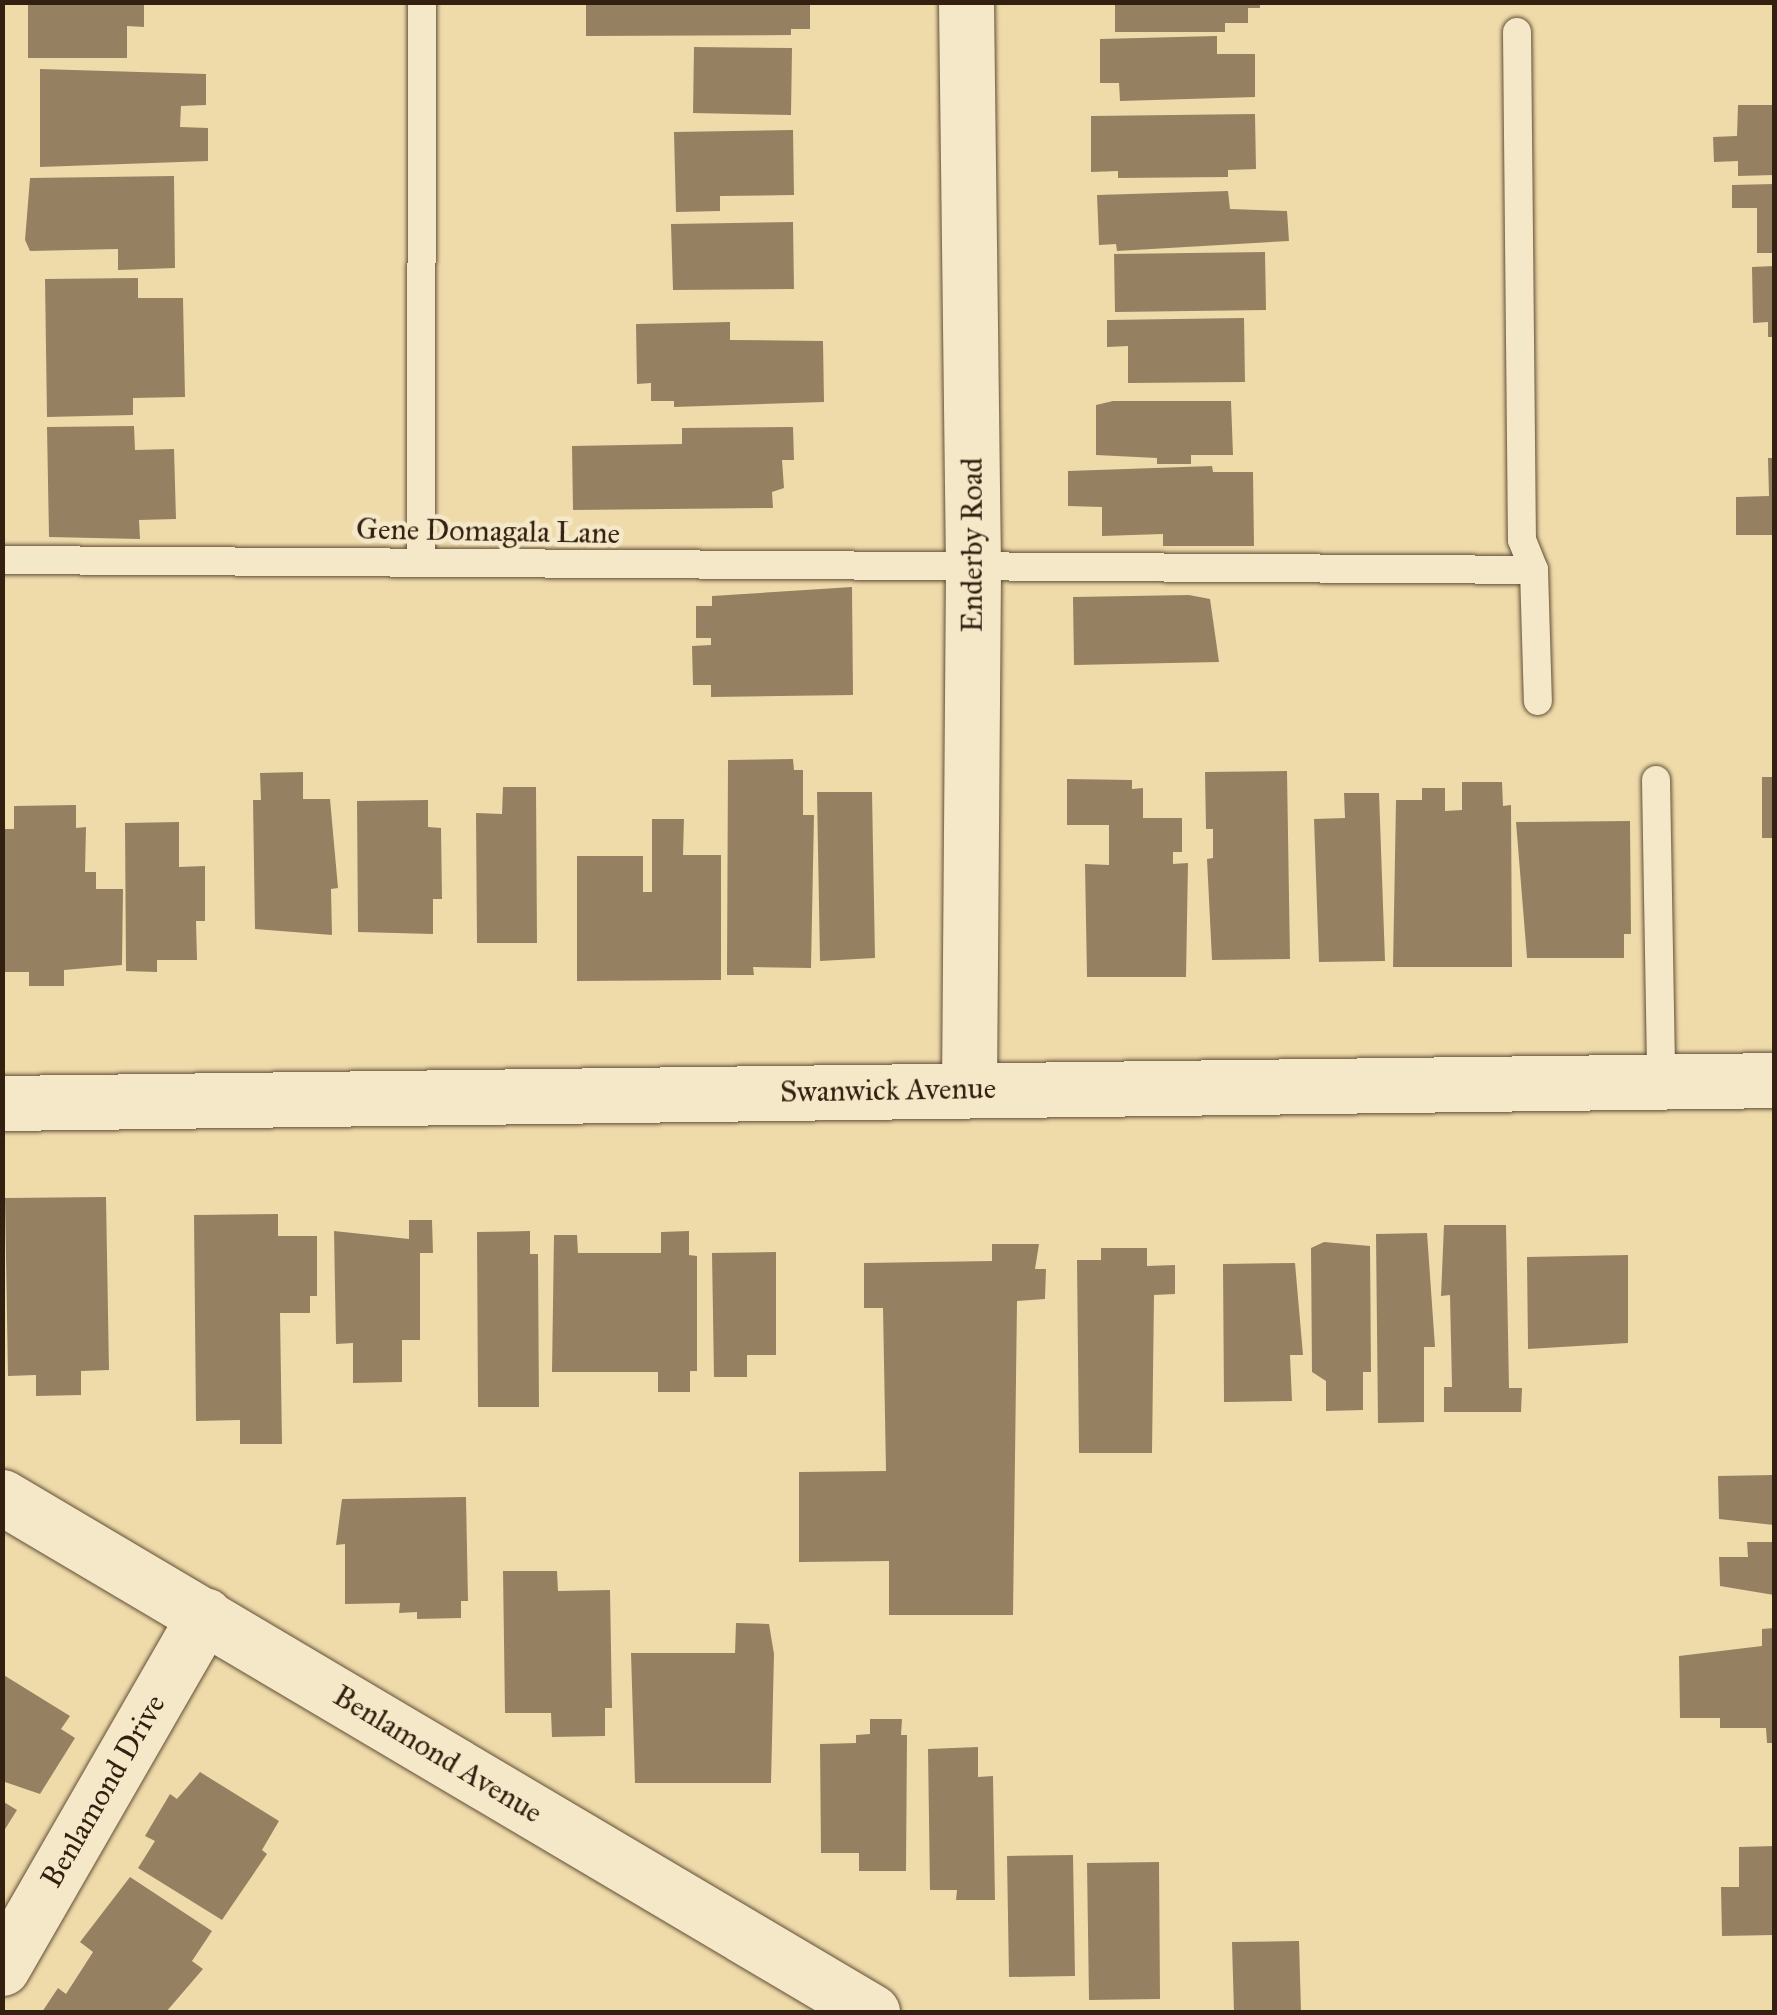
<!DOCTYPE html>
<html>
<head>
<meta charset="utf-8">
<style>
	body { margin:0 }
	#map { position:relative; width:1777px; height:2015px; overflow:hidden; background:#efdbaa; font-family:"IM FELL Great Primer",serif }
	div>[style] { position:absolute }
	.building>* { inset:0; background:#958161 }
	.roads { filter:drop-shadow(0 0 2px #624f37) drop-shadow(0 0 2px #624f37) }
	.lane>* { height:28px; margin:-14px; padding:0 14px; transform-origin:14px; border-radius:14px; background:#f5e8c8 }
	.street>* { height:55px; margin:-27.5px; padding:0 27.5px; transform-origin:27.5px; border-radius:27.5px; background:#f5e8c8 }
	span { translate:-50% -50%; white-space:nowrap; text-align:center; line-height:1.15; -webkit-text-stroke:9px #f5e8c8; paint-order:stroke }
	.street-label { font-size:30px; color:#332011 }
	.frame { position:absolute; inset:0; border:5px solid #332011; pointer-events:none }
</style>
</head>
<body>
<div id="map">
	<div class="building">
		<div style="clip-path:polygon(28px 2px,144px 2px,144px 27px,127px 26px,127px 58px,28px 58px)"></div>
		<div style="clip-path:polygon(586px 2px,810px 2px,810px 29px,791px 29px,791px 35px,586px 36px)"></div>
		<div style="clip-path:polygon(1115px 2px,1260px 2px,1260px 8px,1248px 8px,1248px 23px,1225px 23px,1225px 32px,1115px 32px)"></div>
		<div style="clip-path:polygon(1217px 36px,1217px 54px,1255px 54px,1255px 97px,1120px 101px,1119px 83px,1100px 83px,1100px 39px)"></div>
		<div style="clip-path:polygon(694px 47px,792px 48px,791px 115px,693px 113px)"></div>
		<div style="clip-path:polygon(40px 69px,206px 74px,206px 105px,181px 106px,180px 127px,208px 128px,208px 161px,40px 167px)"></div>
		<div style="clip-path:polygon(1738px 105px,1774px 105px,1774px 175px,1738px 176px,1738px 161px,1714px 162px,1713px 137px,1737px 136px)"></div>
		<div style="clip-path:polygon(1255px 114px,1256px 169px,1228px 170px,1228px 177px,1118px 178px,1118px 171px,1091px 172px,1091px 116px)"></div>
		<div style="clip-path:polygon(793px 130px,794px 195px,720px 196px,720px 211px,676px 212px,674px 132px)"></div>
		<div style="clip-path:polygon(174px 176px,175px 268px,118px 270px,118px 249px,30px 251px,25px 240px,30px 178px)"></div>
		<div style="clip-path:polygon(1774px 184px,1774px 253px,1757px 253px,1757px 208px,1732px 208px,1732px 185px)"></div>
		<div style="clip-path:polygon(1228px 191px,1230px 209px,1287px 211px,1289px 241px,1117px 251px,1116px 244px,1099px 245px,1097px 195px)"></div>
		<div style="clip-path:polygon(793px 222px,794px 289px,673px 290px,671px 224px)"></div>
		<div style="clip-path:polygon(1265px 252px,1266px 310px,1115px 312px,1114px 254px)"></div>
		<div style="clip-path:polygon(1774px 266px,1774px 337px,1768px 337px,1768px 322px,1753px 323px,1752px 267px)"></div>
		<div style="clip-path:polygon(138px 278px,138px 298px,183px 298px,185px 397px,133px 398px,133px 415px,47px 417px,45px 279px)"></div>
		<div style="clip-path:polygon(1244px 318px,1245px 382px,1128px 383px,1128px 346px,1107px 347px,1107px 320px)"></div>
		<div style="clip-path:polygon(730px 322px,730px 340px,823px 341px,824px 402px,674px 407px,674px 401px,651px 401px,651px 383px,637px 384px,636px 324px)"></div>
		<div style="clip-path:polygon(1113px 401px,1231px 401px,1233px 455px,1191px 455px,1191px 464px,1157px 464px,1157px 458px,1096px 455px,1096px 405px)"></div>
		<div style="clip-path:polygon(134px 426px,135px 450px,174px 449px,176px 519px,139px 520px,140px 539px,49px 537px,47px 427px)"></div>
		<div style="clip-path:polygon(793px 427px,794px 460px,782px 460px,784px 488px,772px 492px,773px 508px,573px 510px,572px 446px,682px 444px,682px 428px)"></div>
		<div style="clip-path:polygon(1768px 458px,1774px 458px,1774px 535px,1736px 535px,1736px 497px,1769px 496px)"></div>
		<div style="clip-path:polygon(1212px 466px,1213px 472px,1253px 472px,1254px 546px,1163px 546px,1163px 534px,1102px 536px,1102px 507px,1068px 506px,1068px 471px)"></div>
		<div style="clip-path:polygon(852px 587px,853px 695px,711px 697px,711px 685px,693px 685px,692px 646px,711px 645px,711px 638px,696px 638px,696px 606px,712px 606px,712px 596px)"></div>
		<div style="clip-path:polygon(1189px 595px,1210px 599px,1219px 662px,1074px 665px,1073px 597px)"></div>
		<div style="clip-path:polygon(793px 759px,794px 770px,803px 770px,803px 815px,814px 815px,811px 968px,753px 967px,754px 975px,727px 975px,728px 760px)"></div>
		<div style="clip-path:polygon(1287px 771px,1290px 959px,1212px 960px,1207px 859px,1213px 858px,1213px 829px,1206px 829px,1205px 772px)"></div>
		<div style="clip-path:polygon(303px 772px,303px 799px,330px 799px,338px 888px,331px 889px,332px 935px,255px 929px,253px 800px,261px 800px,260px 773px)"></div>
		<div style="clip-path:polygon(1762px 777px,1774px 777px,1774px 838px,1762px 838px)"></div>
		<div style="clip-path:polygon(1067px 779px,1132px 780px,1132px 789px,1143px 788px,1143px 818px,1182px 818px,1182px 852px,1173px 852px,1173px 864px,1188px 863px,1186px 977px,1087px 977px,1085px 864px,1109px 865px,1109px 825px,1067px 825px)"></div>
		<div style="clip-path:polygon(1462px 782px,1502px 782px,1503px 806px,1511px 805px,1512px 967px,1393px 967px,1396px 800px,1422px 800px,1422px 788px,1445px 788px,1445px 811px,1462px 810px)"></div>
		<div style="clip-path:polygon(503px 787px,536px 787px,537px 943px,477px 943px,476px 813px,502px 814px)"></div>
		<div style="clip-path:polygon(817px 792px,872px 792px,875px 958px,820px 961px)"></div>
		<div style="clip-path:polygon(1344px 793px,1379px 793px,1385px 961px,1319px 962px,1314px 819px,1345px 818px)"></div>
		<div style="clip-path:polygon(428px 800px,428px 827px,441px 828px,442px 899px,433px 899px,433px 934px,358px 932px,357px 801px)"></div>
		<div style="clip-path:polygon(76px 805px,76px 828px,86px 827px,85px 872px,96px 872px,96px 889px,123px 889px,122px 965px,64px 970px,64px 986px,29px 986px,29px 972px,2px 972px,4px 829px,14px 829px,14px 806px)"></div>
		<div style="clip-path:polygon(652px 819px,684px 819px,683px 855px,721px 855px,721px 980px,577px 981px,577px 856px,643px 856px,643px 892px,652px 892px)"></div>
		<div style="clip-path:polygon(1630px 821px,1631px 934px,1624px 934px,1624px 958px,1527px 958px,1516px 822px)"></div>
		<div style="clip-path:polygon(179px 822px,179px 867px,205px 866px,205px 921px,196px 921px,197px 960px,157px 960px,157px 972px,126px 971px,125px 823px)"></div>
		<div style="clip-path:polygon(106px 1197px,109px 1370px,81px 1371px,81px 1395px,36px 1396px,36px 1375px,8px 1376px,5px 1198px)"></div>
		<div style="clip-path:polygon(278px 1214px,278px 1236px,317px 1236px,317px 1296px,310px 1296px,310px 1313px,280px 1313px,282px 1444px,240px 1444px,240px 1420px,196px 1421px,194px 1215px)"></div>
		<div style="clip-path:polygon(409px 1220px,432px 1220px,433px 1253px,420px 1253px,420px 1340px,402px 1340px,402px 1382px,353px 1383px,353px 1343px,336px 1344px,334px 1231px,409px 1239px)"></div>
		<div style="clip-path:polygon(1444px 1225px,1506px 1225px,1509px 1388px,1522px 1388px,1521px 1412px,1444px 1412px,1444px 1387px,1452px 1387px,1450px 1295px,1441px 1296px)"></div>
		<div style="clip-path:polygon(530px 1231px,530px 1254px,538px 1254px,539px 1407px,478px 1407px,477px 1232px)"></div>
		<div style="clip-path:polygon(689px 1231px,689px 1255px,697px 1256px,697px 1371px,690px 1371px,690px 1392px,658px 1392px,658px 1372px,552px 1372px,554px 1235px,577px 1235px,578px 1253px,661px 1253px,661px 1232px)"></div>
		<div style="clip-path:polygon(1427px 1233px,1435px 1347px,1424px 1347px,1424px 1422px,1378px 1423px,1376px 1234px)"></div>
		<div style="clip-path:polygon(1324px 1242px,1370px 1246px,1371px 1372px,1363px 1372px,1363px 1410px,1326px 1411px,1326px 1381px,1312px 1372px,1311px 1248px)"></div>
		<div style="clip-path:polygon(992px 1244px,1039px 1244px,1035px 1269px,1046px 1269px,1045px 1299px,1017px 1301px,1013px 1615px,889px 1615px,889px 1561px,799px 1562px,799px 1472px,886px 1471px,883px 1308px,864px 1308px,864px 1263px,992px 1261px)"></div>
		<div style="clip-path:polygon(1101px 1248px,1147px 1248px,1147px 1266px,1175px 1265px,1175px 1294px,1154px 1295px,1152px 1453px,1079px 1453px,1077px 1260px,1101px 1260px)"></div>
		<div style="clip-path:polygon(776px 1252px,776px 1355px,747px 1355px,747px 1377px,714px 1377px,712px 1253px)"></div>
		<div style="clip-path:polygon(1628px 1255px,1628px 1343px,1528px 1349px,1527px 1257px)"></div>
		<div style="clip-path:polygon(1295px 1263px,1303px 1355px,1290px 1355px,1292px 1401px,1224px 1402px,1223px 1264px)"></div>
		<div style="clip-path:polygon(1774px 1475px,1774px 1525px,1719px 1519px,1718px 1476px)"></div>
		<div style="clip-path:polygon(466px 1497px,468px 1601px,461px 1601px,461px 1618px,417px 1619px,417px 1612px,399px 1613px,400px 1603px,345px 1604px,345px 1544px,336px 1545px,342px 1499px)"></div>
		<div style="clip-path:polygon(1747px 1542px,1774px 1542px,1774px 1595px,1720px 1586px,1719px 1557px,1748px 1557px)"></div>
		<div style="clip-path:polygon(503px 1571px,557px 1571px,558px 1591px,610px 1590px,612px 1708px,605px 1708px,605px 1736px,552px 1737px,551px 1713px,505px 1713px)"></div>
		<div style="clip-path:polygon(736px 1623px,769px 1624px,774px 1654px,771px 1783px,635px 1783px,631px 1653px,735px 1653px)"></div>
		<div style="clip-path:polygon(1774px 1628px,1774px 1743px,1767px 1743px,1766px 1728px,1720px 1728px,1720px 1718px,1680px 1718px,1679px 1656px,1762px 1646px,1762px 1629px)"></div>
		<div style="clip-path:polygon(2px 1674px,70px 1716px,61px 1729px,75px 1738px,40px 1794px,2px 1781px)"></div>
		<div style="clip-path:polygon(870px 1719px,902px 1719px,901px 1735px,907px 1735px,906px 1871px,859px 1871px,859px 1853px,821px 1853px,820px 1744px,856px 1743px,856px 1735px,870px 1734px)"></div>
		<div style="clip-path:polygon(978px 1747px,978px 1777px,993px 1776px,995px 1900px,956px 1900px,957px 1890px,930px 1890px,928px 1749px)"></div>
		<div style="clip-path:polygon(200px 1772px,279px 1821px,262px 1850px,267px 1854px,222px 1920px,138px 1868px,155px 1841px,145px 1836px,170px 1794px,177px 1799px)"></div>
		<div style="clip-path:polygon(2px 1801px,17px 1810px,2px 1834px)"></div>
		<div style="clip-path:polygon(1774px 1846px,1774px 1935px,1722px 1936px,1721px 1887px,1739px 1887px,1739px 1847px)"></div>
		<div style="clip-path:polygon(1073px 1855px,1075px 1976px,1009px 1977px,1007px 1856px)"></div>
		<div style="clip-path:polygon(1159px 1862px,1160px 1999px,1089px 2000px,1087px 1863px)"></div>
		<div style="clip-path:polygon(130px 1877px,212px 1931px,192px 1961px,203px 1969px,166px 2012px,42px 2012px,58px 1988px,66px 1994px,93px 1952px,80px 1942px)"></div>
		<div style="clip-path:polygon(1299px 1941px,1301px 2012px,1234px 2012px,1232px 1942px)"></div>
	</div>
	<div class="roads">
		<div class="lane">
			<div style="left:1517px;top:32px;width:508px;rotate:89.44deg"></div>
			<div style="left:1522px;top:540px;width:32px;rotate:68deg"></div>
			<div style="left:1534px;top:570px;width:131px;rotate:88.3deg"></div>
			<div style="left:2px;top:560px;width:1532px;rotate:0.37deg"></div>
			<div style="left:421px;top:562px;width:560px;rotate:-89.9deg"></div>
			<div style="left:1656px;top:780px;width:301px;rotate:89deg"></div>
		</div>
		<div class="street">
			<div style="left:966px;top:2px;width:568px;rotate:89.29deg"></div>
			<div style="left:973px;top:570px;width:518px;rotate:90.44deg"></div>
			<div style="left:2px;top:1103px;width:1772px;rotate:-0.74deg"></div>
			<div style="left:2px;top:1497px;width:1011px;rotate:30.62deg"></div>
			<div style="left:2px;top:1968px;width:407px;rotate:-60.1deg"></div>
		</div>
	</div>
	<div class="street-label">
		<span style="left:488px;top:531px;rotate:1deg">Gene Domagala Lane</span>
		<span style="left:972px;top:545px;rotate:-90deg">Enderby Road</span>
		<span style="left:888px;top:1090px;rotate:-1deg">Swanwick Avenue</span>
		<span style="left:438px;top:1754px;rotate:31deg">Benlamond Avenue</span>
		<span style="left:103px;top:1791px;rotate:-60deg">Benlamond Drive</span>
	</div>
	<div class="frame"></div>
</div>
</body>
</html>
